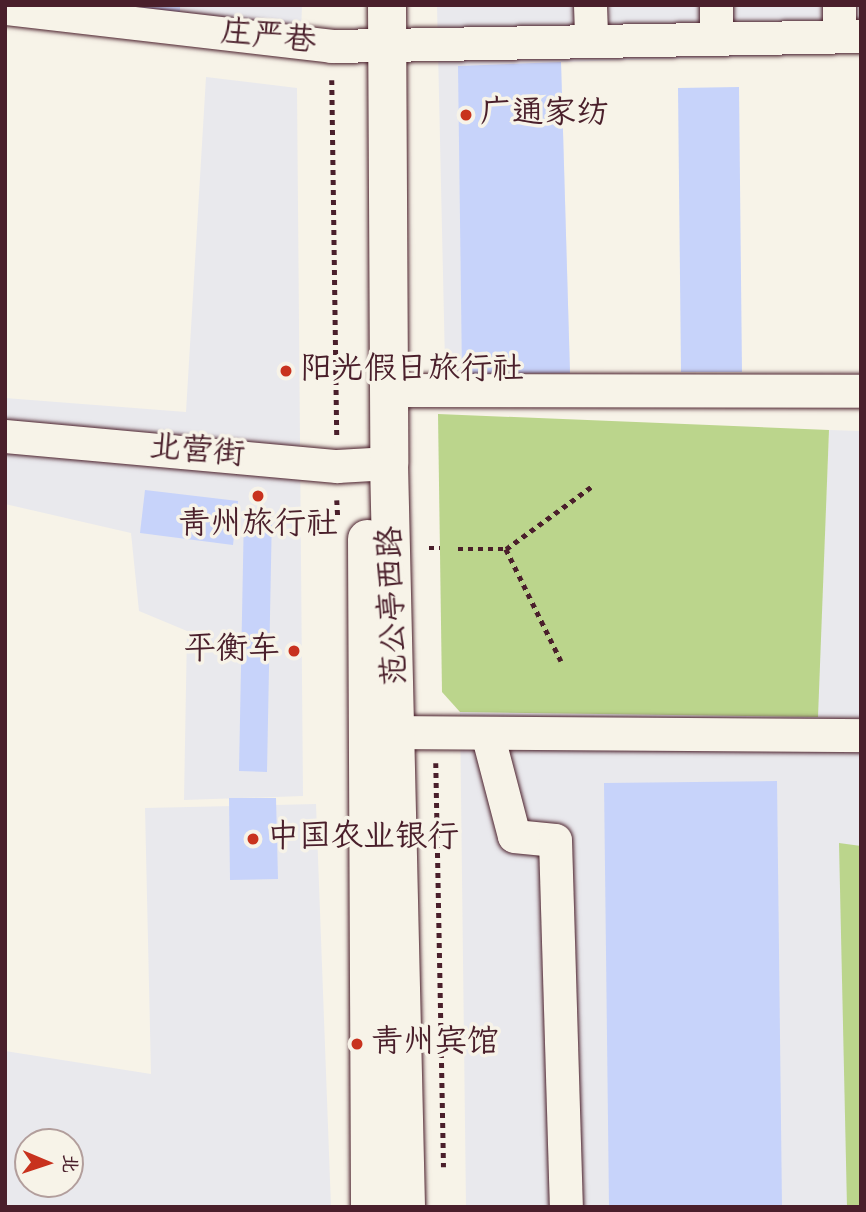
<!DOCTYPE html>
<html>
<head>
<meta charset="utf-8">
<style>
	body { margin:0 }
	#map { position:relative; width:866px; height:1212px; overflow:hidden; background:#f7f3e8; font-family:"Indie Flower","LXGW WenKai TC",sans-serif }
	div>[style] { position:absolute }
	.built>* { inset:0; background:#e9e9ed }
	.green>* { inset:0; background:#bbd58c }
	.building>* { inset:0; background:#c7d3fa }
	.path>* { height:4.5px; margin-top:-2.25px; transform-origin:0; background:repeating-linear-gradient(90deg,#4a1f2b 0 5px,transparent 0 10px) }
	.roads { filter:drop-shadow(0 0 2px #4a1f2b) drop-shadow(0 0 2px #4a1f2b) }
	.minor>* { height:33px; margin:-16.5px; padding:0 16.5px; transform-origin:16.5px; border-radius:16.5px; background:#f7f3e8 }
	.major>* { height:38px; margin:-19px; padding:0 19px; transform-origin:19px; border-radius:19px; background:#f7f3e8 }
	.dots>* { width:19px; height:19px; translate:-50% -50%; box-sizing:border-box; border:4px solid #f7f3e8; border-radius:50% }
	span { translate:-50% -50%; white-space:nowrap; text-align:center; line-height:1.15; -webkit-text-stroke:7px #f7f3e8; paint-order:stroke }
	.street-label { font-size:32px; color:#4a1f2b }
	.poi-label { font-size:32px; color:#4a1f2b }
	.left { translate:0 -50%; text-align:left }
	.right { translate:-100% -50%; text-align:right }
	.frame { position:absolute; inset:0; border:7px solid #4a1f2b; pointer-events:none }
	.north { position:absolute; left:14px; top:1128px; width:70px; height:70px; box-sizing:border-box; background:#f7f3e8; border:2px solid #b29e9c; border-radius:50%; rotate:92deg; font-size:19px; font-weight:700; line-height:28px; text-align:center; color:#4a1f2b }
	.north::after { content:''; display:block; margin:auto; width:24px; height:32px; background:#c8321e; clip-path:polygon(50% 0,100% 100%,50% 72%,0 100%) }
</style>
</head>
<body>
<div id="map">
	<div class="built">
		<div style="clip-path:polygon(72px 5px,302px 5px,301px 33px)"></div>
		<div style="clip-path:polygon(437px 5px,861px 5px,861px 53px,561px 62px,570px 373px,462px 374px,445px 364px)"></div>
		<div style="clip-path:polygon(206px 77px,297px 88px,303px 796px,184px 800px,187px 631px,139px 611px,131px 533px,5px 504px,5px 398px,186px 412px)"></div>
		<div style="clip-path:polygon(829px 430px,861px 431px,861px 1207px,466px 1207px,460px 712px,817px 716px)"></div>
		<div style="clip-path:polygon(evenodd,316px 804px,331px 1207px,5px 1207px,5px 1051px,151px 1074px,145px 808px,316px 804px,28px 1142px,70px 1142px,70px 1184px,28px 1184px,28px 1142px)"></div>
	</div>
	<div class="green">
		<div style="clip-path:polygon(438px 414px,829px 430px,818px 717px,460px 712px,442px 692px)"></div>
		<div style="clip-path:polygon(839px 843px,861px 846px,861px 1207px,847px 1207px)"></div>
	</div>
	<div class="building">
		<div style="clip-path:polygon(135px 5px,180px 5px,180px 16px,135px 16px)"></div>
		<div style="clip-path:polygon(561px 62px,570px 373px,462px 374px,458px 66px)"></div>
		<div style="clip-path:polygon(739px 87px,742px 372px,681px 372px,678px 88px)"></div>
		<div style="clip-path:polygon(145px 490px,238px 501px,233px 545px,140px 533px)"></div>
		<div style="clip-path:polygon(244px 512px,272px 512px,267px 772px,239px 771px)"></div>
		<div style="clip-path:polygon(777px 781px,782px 1207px,609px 1207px,604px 783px)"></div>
		<div style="clip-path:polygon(229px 798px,276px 798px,278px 879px,230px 880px)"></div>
	</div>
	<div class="path">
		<div style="left:332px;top:80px;width:355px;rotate:89.2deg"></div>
		<div style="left:337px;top:500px;width:19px;rotate:87deg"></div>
		<div style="left:429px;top:548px;width:11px"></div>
		<div style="left:458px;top:549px;width:48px"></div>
		<div style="left:506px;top:549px;width:105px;rotate:-36.1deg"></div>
		<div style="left:506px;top:549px;width:125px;rotate:63.8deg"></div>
		<div style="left:436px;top:763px;width:404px;rotate:88.9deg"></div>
	</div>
	<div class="roads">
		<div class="minor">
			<div style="left:590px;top:5px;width:32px;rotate:88deg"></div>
			<div style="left:716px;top:5px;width:32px;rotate:90deg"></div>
			<div style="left:839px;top:5px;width:31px;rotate:90deg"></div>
			<div style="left:5px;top:8px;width:328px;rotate:6.6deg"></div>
			<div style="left:331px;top:46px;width:530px;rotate:-1.08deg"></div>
			<div style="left:390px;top:390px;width:471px;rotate:0.1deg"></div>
			<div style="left:5px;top:436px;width:333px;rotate:5.2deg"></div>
			<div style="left:337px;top:466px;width:52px;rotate:-3.3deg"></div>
			<div style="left:400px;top:732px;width:461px;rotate:0.4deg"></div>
			<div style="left:487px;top:733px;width:106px;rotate:75.3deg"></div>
			<div style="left:514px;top:836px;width:41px;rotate:5.6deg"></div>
			<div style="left:555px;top:840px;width:367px;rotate:88.3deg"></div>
		</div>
		<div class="major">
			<div style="left:387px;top:5px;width:458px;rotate:89.7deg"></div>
			<div style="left:389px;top:463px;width:744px;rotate:88.69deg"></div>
			<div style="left:367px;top:539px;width:668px;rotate:89.74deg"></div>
		</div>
	</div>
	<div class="dots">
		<div style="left:466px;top:115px;background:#c8321e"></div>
		<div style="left:286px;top:371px;background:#c8321e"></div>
		<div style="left:258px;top:496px;background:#c8321e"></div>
		<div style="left:294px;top:651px;background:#c8321e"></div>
		<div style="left:253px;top:839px;background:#c8321e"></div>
		<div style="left:357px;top:1044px;background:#c8321e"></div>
	</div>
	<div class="street-label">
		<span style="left:268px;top:39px;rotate:6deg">庄严巷</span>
		<span style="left:197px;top:453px;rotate:5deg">北营街</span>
		<span style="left:395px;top:606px;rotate:-92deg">范公亭西路</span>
	</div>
	<div class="poi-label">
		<span class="left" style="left:480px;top:115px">广通家纺</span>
		<span class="left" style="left:300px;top:371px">阳光假日旅行社</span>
		<span style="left:258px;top:526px">青州旅行社</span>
		<span class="right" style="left:280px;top:651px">平衡车</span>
		<span class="left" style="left:267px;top:839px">中国农业银行</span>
		<span class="left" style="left:371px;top:1044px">青州宾馆</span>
	</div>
	<div class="frame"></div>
	<div class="north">北</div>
</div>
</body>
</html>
